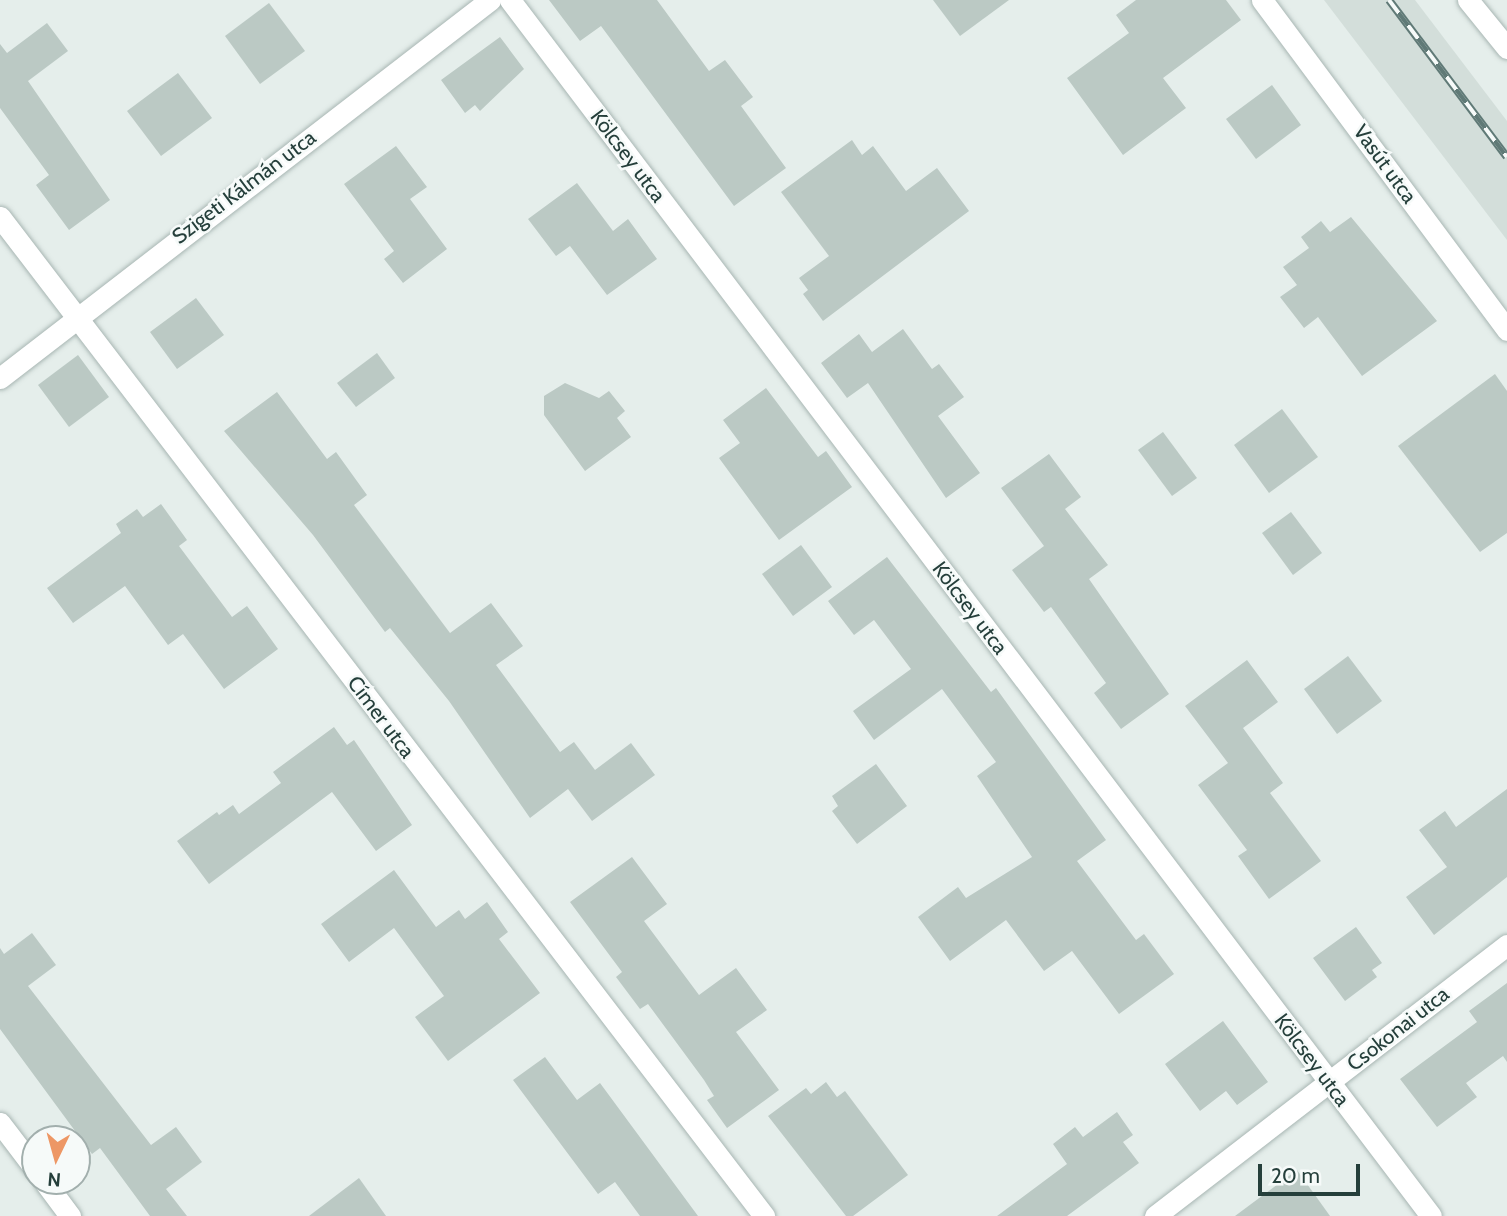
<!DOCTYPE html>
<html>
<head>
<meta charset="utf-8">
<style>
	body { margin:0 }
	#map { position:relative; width:1507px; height:1216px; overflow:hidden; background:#e5eeeb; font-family:Cabin,sans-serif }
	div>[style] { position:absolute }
	.built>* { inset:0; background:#d3deda }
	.building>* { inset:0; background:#bbc9c4 }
	.roads { filter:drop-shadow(0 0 2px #a8b6b3) drop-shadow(0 0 2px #a8b6b3) }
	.street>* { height:21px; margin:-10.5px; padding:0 10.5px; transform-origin:10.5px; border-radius:10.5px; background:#fff }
	.secondary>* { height:21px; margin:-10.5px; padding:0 10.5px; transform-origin:10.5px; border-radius:10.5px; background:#fff }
	.rail>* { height:8px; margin-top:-4px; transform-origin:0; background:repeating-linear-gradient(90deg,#f6faf9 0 16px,#607a77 0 32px); box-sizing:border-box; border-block:2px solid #607a77 }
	span { translate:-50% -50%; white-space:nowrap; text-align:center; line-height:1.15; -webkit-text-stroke:5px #f6faf9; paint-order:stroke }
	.street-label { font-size:21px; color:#253f3b }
	.north { position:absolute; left:21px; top:1125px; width:70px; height:70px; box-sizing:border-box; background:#f6faf9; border:2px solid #a2afad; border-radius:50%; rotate:185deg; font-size:19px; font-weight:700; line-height:28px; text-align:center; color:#253f3b }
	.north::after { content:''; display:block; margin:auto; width:24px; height:32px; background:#ed9765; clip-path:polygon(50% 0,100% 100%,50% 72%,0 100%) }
	.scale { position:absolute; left:1258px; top:1164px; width:102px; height:32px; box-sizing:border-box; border:4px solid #253f3b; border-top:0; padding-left:9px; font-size:21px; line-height:24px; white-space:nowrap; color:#253f3b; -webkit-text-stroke:5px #f6faf9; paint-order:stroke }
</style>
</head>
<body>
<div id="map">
	<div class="built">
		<div style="clip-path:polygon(1324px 0,1415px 0,1507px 121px,1507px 240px)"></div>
	</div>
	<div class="building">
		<div style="clip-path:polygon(549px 0,657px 0,709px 71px,725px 60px,753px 97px,741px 106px,786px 168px,734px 206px,601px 26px,580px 41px)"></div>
		<div style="clip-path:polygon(933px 0,1009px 0,960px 36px)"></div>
		<div style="clip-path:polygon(1136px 0,1226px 0,1241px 20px,1163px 78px,1186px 108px,1123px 155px,1067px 78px,1129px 33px,1116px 15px)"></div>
		<div style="clip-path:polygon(269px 3px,305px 51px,260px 84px,225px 36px)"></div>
		<div style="clip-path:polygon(47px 23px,68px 51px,28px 81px,110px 200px,69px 230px,36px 185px,49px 175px,0 108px,0 44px,7px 53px)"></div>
		<div style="clip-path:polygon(500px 37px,524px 69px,480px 111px,475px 105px,465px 113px,441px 80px)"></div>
		<div style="clip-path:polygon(178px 73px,212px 118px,161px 156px,127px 111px)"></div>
		<div style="clip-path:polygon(1272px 85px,1301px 125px,1256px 159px,1226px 119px)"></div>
		<div style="clip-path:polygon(852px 140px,862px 155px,873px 146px,906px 191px,937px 168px,969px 211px,823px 321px,803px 294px,808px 290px,799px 278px,829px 256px,781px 192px)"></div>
		<div style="clip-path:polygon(396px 146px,427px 187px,410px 199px,447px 249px,403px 283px,384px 259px,394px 251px,344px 184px)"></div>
		<div style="clip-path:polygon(577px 183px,613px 231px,628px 219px,657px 259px,607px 295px,570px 246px,556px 256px,528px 219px)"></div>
		<div style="clip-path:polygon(1351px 217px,1437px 321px,1362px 376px,1318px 317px,1304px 328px,1280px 297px,1297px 285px,1283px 267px,1309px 248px,1301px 237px,1321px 221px,1330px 232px)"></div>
		<div style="clip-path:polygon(196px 298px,224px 335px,177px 369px,150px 332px)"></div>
		<div style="clip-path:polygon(903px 329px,932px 369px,939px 364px,964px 397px,938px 416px,980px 473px,946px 498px,868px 383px,847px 398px,821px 363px,859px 334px,872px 352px)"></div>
		<div style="clip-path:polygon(377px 353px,395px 378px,356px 407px,337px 383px)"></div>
		<div style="clip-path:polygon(78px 355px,109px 397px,69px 427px,38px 385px)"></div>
		<div style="clip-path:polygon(1495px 374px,1507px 391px,1507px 533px,1480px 552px,1398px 446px)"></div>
		<div style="clip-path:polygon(565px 383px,599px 398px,609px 391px,625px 411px,617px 418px,631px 437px,585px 471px,544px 415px,544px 396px)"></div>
		<div style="clip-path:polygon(766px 388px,818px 457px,826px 451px,852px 487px,779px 540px,719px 458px,740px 443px,723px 420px)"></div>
		<div style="clip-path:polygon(277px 392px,327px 459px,336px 452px,367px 495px,354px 505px,450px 633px,491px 603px,523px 646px,496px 665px,560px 752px,574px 742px,595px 770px,631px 743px,655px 775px,592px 821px,568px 789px,530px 818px,449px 701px,390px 628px,385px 632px,313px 535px,224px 431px)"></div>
		<div style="clip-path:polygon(1282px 409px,1318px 457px,1269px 493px,1234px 445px)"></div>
		<div style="clip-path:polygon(1163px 432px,1197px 478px,1172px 496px,1138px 450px)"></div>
		<div style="clip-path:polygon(1049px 454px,1081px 497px,1065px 509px,1108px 565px,1089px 579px,1169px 694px,1121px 729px,1094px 693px,1106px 683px,1051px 607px,1044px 612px,1012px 570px,1044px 546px,1001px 488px)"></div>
		<div style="clip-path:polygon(161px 504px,187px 540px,179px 546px,232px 617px,247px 606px,278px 649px,224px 689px,183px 634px,168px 645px,125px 586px,73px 623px,47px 588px,121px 533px,116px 524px,137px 509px,143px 517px)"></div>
		<div style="clip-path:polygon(1291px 512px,1322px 553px,1293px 575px,1262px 533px)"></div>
		<div style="clip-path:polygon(801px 545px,832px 587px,793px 616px,762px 574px)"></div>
		<div style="clip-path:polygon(887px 557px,991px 692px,996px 688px,1106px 840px,1077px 861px,1136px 940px,1144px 934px,1174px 974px,1119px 1014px,1072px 951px,1044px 971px,1006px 920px,950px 961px,918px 917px,958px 887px,966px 898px,1032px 857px,977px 776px,996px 762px,942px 689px,874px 740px,853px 711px,911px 669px,874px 620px,854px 635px,828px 601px)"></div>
		<div style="clip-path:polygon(1348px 656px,1382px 701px,1337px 734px,1304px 689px)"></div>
		<div style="clip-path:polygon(1247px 660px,1278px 702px,1243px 728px,1283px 783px,1270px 793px,1321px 861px,1269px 899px,1238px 856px,1247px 850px,1198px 785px,1228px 763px,1185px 706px)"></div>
		<div style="clip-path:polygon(334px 727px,347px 745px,354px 740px,412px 825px,376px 851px,332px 792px,209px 884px,177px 841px,217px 812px,219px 815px,233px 805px,239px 814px,281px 783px,273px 772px)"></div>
		<div style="clip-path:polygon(876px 764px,907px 806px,857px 844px,832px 811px,838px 806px,832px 796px)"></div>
		<div style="clip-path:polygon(1507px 789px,1507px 877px,1434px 935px,1406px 897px,1447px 867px,1419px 830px,1445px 811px,1456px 827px)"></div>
		<div style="clip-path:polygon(632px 857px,667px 904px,644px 921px,699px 995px,736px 968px,767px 1010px,736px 1032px,779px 1090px,727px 1128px,707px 1100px,714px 1096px,704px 1080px,648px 1004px,640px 1009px,616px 977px,622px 972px,570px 902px)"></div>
		<div style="clip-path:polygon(394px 870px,436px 927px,459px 910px,465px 919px,487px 902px,508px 932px,499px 939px,540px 993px,448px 1061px,415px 1017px,444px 996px,394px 928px,349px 962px,321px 924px)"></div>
		<div style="clip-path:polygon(1356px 927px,1382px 963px,1372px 970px,1377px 977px,1345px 1001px,1313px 958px)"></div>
		<div style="clip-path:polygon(32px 933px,56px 965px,28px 986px,151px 1145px,176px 1127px,202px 1162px,166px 1189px,187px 1216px,150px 1216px,100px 1148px,92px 1154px,0 1029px,0 948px,4px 954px)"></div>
		<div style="clip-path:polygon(1507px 983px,1507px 1062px,1503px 1056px,1466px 1083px,1477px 1097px,1437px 1127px,1400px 1079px,1477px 1022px,1469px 1011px)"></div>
		<div style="clip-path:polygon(1223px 1021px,1268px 1082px,1237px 1105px,1226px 1091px,1200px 1111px,1165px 1064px)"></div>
		<div style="clip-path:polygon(545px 1057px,577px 1100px,600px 1083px,698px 1216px,640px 1216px,615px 1182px,598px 1194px,513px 1080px)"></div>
		<div style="clip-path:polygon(826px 1082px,837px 1097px,845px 1091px,908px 1175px,853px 1216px,846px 1216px,768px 1116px,806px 1088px,811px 1094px)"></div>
		<div style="clip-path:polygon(1117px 1112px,1133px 1135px,1123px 1142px,1139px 1163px,1067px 1216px,997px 1216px,1067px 1164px,1053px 1144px,1075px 1127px,1083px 1137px)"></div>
		<div style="clip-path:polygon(1297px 1170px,1330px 1216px,1235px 1216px)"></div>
		<div style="clip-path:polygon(359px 1178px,386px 1216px,309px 1216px)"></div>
	</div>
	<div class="roads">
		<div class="street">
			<div style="left:510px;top:0;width:1525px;rotate:52.86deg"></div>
			<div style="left:1262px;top:0;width:411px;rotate:53.4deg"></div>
			<div style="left:0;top:217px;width:1258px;rotate:52.59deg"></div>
			<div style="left:0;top:378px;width:619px;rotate:-37.65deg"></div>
			<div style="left:0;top:1123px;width:58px;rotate:52.7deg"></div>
			<div style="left:44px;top:1181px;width:44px;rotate:53.4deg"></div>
			<div style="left:1155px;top:1216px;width:444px;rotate:-37.6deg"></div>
		</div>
		<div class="secondary">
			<div style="left:1468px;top:0;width:62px;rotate:50.9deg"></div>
		</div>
	</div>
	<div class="rail">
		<div style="left:1389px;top:0;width:196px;rotate:53.1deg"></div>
	</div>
	<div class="street-label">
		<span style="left:628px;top:156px;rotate:53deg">Kölcsey utca</span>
		<span style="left:1385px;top:164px;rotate:54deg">Vasút utca</span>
		<span style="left:244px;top:187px;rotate:-37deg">Szigeti Kálmán utca</span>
		<span style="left:970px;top:608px;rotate:53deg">Kölcsey utca</span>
		<span style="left:381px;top:717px;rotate:53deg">Címer utca</span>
		<span style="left:1398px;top:1029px;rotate:-38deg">Csokonai utca</span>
		<span style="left:1312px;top:1060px;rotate:53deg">Kölcsey utca</span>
	</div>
	<div class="north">N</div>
	<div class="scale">20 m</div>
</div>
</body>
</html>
